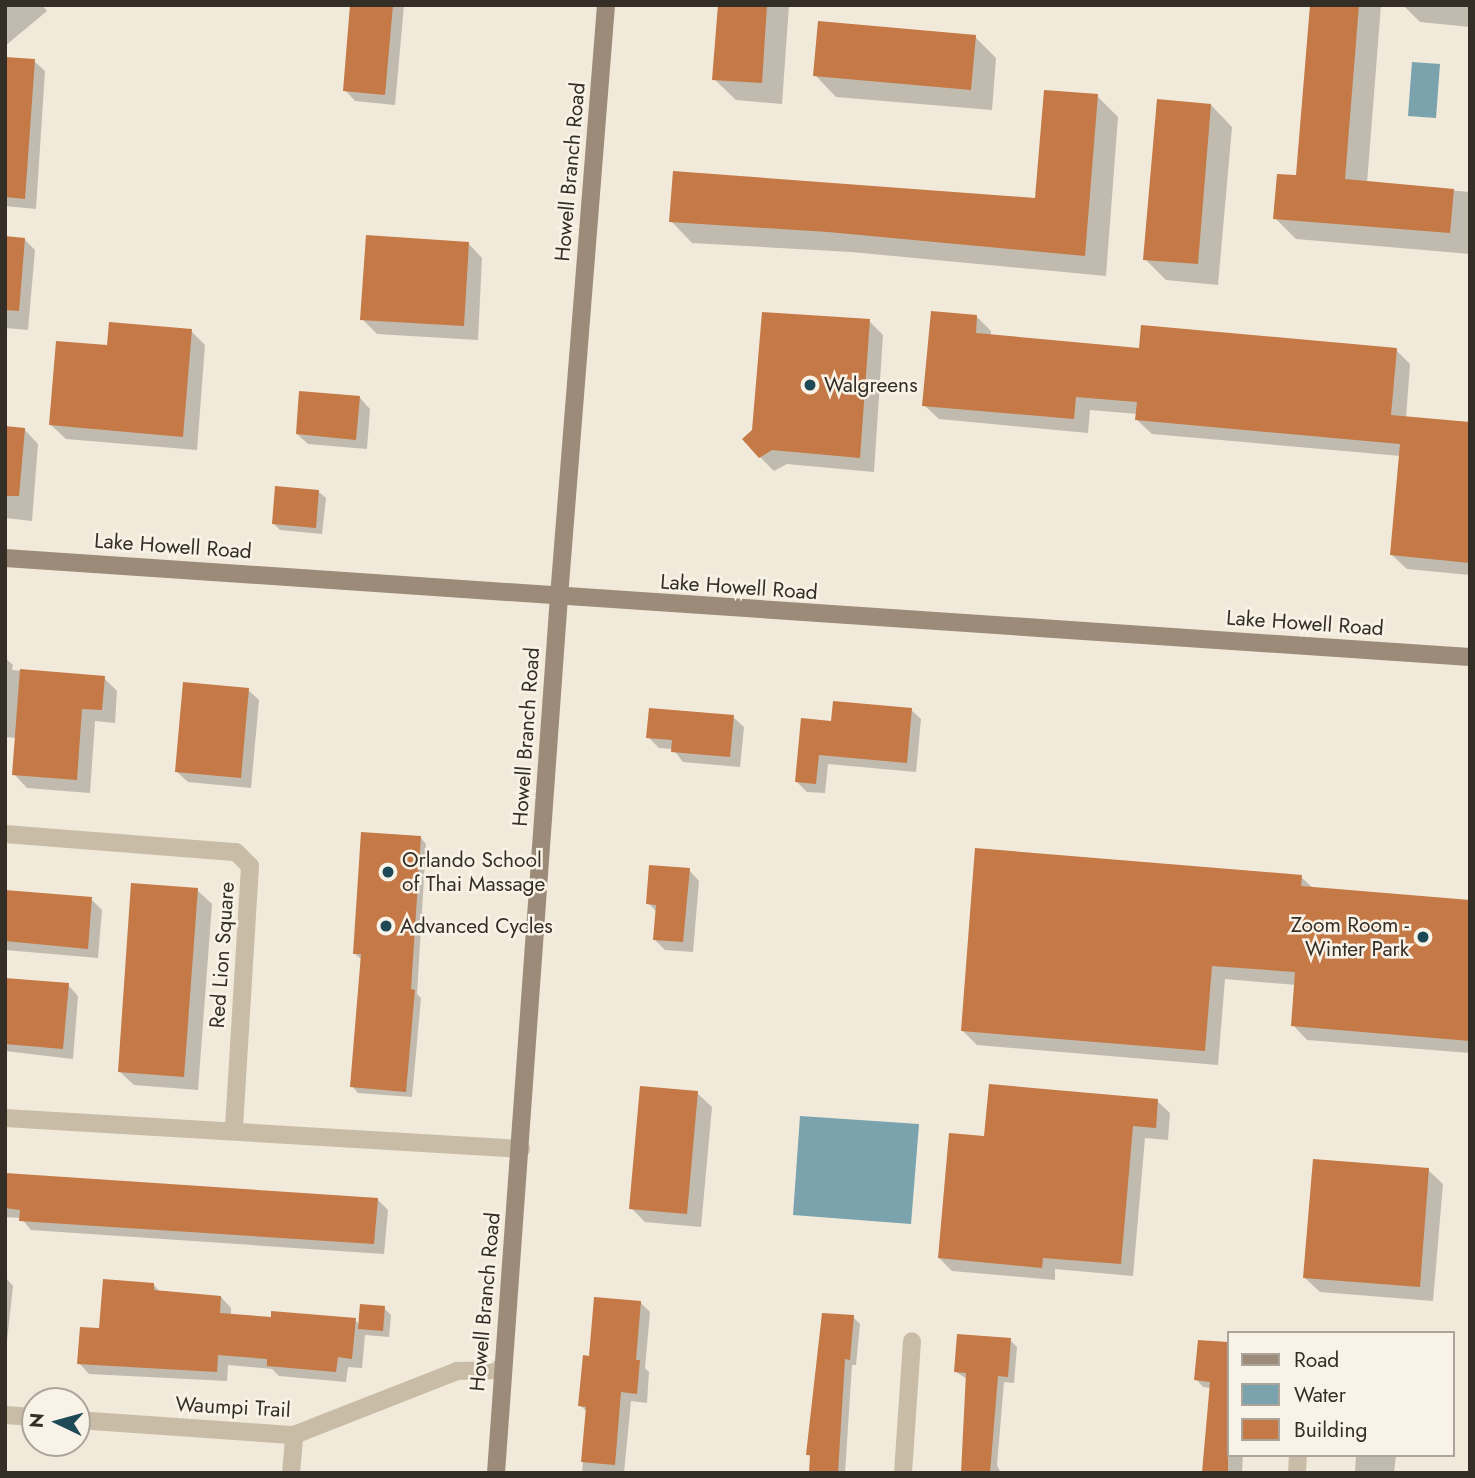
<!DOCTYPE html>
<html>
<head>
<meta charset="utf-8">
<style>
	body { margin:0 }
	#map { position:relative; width:1475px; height:1478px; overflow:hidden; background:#f1eada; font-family:Jost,sans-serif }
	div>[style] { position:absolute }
	.water>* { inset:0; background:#7aa3ae }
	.shadow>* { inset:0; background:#0003 }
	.building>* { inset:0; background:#c47946 }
	.street>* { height:18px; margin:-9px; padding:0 9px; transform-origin:9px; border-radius:9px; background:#c9bca7 }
	.secondary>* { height:18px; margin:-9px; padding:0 9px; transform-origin:9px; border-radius:9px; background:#9c8b78 }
	.dots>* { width:19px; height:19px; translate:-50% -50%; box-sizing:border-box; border:4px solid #f9f3e7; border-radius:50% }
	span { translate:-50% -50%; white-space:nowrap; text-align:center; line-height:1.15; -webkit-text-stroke:5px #f9f3e7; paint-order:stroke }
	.street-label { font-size:21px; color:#352e27 }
	.poi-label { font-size:21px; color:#352e27 }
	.left { translate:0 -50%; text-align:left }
	.right { translate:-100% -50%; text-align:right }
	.frame { position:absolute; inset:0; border:7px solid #352e27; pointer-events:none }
	.legend { position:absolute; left:1227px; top:1331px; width:228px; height:126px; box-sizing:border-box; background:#f9f3e7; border:2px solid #aba49a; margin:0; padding:9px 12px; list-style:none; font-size:21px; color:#352e27 }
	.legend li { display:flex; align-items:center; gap:14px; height:35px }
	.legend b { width:35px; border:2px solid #aba49a }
	.north { position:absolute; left:21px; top:1387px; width:70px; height:70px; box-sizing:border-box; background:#f9f3e7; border:2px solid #aba49a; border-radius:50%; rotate:275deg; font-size:19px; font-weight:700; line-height:28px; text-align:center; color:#352e27 }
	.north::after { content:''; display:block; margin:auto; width:24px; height:32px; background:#1e4956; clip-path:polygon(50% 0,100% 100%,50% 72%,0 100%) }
</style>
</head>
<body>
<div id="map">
	<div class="water">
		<div style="clip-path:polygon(1412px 62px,1440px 64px,1436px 118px,1408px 116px)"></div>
		<div style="clip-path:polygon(800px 1116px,919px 1124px,911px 1224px,793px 1215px)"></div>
	</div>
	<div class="shadow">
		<div style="clip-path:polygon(5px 5px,42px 5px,47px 11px,5px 46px)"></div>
		<div style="clip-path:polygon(352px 5px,404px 5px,395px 105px,355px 101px,345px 90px)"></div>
		<div style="clip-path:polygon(720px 5px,789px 5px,782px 104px,736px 100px,714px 79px)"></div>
		<div style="clip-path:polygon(1312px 5px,1381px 5px,1367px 183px,1470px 192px,1470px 254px,1296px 239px,1275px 218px,1298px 177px)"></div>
		<div style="clip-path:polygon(1403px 5px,1470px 5px,1470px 27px,1420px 22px)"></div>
		<div style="clip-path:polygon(975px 37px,996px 58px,992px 110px,836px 97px,815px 75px)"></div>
		<div style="clip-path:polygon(5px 58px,34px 61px,45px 71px,36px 209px,5px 206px)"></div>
		<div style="clip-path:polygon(1097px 96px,1118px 117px,1106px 276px,851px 252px,692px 243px,671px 221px,1036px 200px)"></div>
		<div style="clip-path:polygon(1211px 105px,1232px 127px,1218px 285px,1166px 280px,1145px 259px)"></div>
		<div style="clip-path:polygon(5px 238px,24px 239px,35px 250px,28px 330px,5px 328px)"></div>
		<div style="clip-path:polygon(468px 243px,482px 258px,478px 340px,377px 334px,362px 319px)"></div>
		<div style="clip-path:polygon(977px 317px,991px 331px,991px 337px,1141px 350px,1396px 350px,1410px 364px,1406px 418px,1470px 423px,1470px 575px,1407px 569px,1392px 555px,1401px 456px,1152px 434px,1137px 420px,1138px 414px,1090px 410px,1088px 433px,939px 419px,924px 405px)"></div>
		<div style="clip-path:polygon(869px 321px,883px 335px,874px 472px,787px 464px,774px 471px,760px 457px)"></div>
		<div style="clip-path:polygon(191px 331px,205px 345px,197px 450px,66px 439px,51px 425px,108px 347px)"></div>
		<div style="clip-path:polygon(360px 398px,370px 409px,367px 449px,308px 444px,297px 434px)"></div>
		<div style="clip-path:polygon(5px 428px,24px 429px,38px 444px,32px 521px,5px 518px)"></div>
		<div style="clip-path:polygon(319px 492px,326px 498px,322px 534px,280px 530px,273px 523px)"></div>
		<div style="clip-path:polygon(5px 658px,13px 665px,12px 670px,104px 678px,117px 691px,115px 723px,95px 721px,90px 793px,27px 788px,14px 774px,17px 738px,5px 737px)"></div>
		<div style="clip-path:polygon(248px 690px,259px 700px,251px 788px,188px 782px,177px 772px)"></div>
		<div style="clip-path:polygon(911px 710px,921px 719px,916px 772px,828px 764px,825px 793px,807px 792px,797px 782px,833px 723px)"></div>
		<div style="clip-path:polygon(733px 717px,744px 727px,740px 767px,683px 762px,673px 749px,659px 748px,648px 737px)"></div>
		<div style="clip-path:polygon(420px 837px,426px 844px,417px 994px,421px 998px,412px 1097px,358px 1093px,352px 1086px,361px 959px,354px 953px)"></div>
		<div style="clip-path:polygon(689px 870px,699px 881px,693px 952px,665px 950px,654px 939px,657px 912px,648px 903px)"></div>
		<div style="clip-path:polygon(1301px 877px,1314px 889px,1470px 902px,1470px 1053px,1307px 1040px,1293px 1025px,1296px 985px,1225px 979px,1218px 1065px,977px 1045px,962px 1030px)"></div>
		<div style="clip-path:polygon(197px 890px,212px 904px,198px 1090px,134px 1085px,119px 1071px)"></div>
		<div style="clip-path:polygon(5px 891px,91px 899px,102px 910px,98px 958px,5px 950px)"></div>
		<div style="clip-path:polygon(5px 979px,68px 985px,78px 996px,73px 1059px,5px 1051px)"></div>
		<div style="clip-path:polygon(697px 1093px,712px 1107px,701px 1227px,645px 1222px,631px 1208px)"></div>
		<div style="clip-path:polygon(1157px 1101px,1170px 1113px,1168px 1140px,1145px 1138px,1133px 1276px,1055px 1269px,1055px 1280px,952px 1271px,939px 1258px,986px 1138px)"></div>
		<div style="clip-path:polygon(1428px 1170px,1443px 1184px,1433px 1301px,1320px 1292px,1305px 1278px)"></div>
		<div style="clip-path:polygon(5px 1175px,377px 1199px,388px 1210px,384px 1254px,31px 1230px,21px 1218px,5px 1217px)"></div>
		<div style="clip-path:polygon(5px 1277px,13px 1286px,7px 1341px,5px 1341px)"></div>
		<div style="clip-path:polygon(154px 1285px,161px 1293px,221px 1297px,231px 1308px,231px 1316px,355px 1320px,360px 1325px,384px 1308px,391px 1315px,389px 1337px,365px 1335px,362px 1368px,348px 1367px,346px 1382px,279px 1376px,272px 1369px,228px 1365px,227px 1381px,89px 1374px,79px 1363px,101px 1330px)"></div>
		<div style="clip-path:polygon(640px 1302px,650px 1312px,645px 1368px,649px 1372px,647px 1403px,631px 1401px,624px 1473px,582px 1473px,588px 1413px,580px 1405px,591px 1358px)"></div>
		<div style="clip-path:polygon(853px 1317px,860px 1324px,856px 1365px,852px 1365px,845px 1473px,810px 1473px,812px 1458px,807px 1454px)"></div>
		<div style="clip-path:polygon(1010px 1340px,1017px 1347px,1014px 1383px,1004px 1382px,997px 1465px,1001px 1473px,962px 1473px,967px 1379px,956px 1372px)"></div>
		<div style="clip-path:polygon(1199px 1342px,1228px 1344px,1228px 1455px,1243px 1455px,1242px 1473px,1202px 1473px,1211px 1388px,1203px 1387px,1196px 1379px)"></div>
		<div style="clip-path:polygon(1356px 1455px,1396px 1455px,1394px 1473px,1355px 1473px)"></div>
	</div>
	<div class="building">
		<div style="clip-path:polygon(350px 5px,393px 5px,385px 95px,343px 91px)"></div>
		<div style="clip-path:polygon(718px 5px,767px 5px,762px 83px,712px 80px)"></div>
		<div style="clip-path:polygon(1310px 5px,1359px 5px,1345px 179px,1454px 189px,1450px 233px,1273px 219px,1277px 174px,1296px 175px)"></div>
		<div style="clip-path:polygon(818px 21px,976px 35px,971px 90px,813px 76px)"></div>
		<div style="clip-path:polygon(5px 57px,35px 59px,25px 199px,5px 197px)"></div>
		<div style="clip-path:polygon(1044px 90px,1098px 94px,1085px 256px,828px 232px,669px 222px,673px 171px,1035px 198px)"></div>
		<div style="clip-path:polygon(1157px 99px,1211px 104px,1198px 264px,1143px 260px)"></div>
		<div style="clip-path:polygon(366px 235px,469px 242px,464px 326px,360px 320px)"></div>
		<div style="clip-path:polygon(5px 236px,25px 238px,19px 311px,5px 310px)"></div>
		<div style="clip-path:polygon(931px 311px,977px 315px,976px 333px,1139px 348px,1141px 325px,1397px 348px,1391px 415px,1470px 422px,1470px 563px,1390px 555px,1400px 444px,1135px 420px,1137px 402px,1076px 397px,1074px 419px,922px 406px)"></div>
		<div style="clip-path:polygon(762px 312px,870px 319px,860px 458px,772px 450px,759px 458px,742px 439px,752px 430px)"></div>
		<div style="clip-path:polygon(109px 322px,192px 329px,183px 437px,49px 425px,56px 341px,107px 345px)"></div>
		<div style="clip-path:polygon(299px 391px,360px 396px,356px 440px,296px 434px)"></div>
		<div style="clip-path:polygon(5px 426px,25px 428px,19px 496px,5px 496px)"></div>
		<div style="clip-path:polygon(275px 486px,319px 490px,316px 528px,272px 524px)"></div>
		<div style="clip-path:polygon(20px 669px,105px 676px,102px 710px,82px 709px,77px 780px,12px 775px)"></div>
		<div style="clip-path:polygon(183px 682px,249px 688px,241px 778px,175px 772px)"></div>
		<div style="clip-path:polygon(833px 701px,912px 708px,907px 763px,819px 755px,816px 784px,795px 782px,801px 718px,831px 721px)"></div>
		<div style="clip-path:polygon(649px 708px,734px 715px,730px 757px,671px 752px,672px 740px,646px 738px)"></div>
		<div style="clip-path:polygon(361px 832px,421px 836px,411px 989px,415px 990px,406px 1092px,350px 1087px,361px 954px,353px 954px)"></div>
		<div style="clip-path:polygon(975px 848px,1302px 875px,1301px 886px,1470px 900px,1470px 1041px,1291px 1026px,1295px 972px,1212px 966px,1205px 1051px,961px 1031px)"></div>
		<div style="clip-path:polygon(649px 865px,690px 868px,683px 942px,653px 940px,656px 905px,646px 904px)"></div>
		<div style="clip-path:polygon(131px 883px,198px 888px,184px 1077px,118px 1072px)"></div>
		<div style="clip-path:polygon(5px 890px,92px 897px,88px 949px,5px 941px)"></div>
		<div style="clip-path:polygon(5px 978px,69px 983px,63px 1049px,5px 1044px)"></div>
		<div style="clip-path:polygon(989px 1084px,1158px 1099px,1156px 1128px,1133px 1126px,1121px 1264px,1043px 1258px,1042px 1268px,938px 1258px,949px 1133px,984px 1136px)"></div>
		<div style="clip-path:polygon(640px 1086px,698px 1091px,687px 1214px,629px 1209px)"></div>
		<div style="clip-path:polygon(1313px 1159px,1429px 1168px,1420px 1287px,1303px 1278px)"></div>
		<div style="clip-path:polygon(5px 1173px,378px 1198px,374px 1244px,19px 1221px,20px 1210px,5px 1208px)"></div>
		<div style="clip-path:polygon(103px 1279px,154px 1283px,154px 1290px,221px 1296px,220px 1313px,271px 1317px,271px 1311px,356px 1318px,352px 1359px,338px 1357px,336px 1372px,267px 1366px,267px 1359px,218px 1355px,217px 1372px,77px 1364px,80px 1327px,99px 1328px)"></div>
		<div style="clip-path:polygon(594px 1297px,641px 1301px,636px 1360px,640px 1360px,637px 1394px,621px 1392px,615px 1465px,581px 1462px,586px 1407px,578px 1406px,583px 1355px,589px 1356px)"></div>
		<div style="clip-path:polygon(360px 1304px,385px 1306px,383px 1331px,358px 1329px)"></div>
		<div style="clip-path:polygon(822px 1313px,854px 1315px,850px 1360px,845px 1359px,838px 1473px,809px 1473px,810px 1455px,806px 1455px)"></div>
		<div style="clip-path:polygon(957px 1334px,1011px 1338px,1008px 1377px,998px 1376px,990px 1473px,961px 1473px,966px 1373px,954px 1372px)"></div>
		<div style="clip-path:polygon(1198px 1340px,1228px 1342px,1228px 1473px,1202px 1473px,1210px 1382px,1194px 1380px)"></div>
	</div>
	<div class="street">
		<div style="left:5px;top:834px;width:232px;rotate:4.5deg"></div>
		<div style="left:236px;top:852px;width:20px;rotate:45deg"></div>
		<div style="left:250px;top:866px;width:264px;rotate:93.5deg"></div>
		<div style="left:5px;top:1118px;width:517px;rotate:3.44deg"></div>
		<div style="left:5px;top:1415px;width:30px;rotate:4deg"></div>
		<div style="left:77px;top:1420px;width:218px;rotate:4deg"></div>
		<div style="left:294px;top:1435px;width:175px;rotate:-21.4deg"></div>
		<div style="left:457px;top:1371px;width:45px;rotate:-1.3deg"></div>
		<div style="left:291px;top:1473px;width:38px;rotate:-85deg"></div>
		<div style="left:903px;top:1473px;width:132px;rotate:-86.1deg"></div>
		<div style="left:1297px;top:1473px;width:18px;rotate:-87deg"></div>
	</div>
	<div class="secondary">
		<div style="left:5px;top:558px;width:1468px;rotate:3.87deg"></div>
		<div style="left:496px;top:1473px;width:878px;rotate:-85.89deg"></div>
		<div style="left:559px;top:597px;width:594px;rotate:-85.46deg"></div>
	</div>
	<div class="dots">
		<div style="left:810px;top:385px;background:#1e4956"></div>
		<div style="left:388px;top:872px;background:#1e4956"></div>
		<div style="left:386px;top:926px;background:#1e4956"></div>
		<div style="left:1423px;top:937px;background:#1e4956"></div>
	</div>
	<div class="street-label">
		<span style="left:570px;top:172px;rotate:-85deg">Howell Branch Road</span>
		<span style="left:173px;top:546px;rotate:4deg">Lake Howell Road</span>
		<span style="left:739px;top:587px;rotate:4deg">Lake Howell Road</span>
		<span style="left:1305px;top:623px;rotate:4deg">Lake Howell Road</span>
		<span style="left:526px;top:737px;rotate:-86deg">Howell Branch Road</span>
		<span style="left:222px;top:955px;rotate:-86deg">Red Lion Square</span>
		<span style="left:485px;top:1302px;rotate:-85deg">Howell Branch Road</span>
		<span style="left:233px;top:1407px;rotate:3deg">Waumpi Trail</span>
	</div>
	<div class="poi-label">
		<span class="left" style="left:824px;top:385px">Walgreens</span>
		<span class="left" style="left:402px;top:872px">Orlando School<br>of Thai Massage</span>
		<span class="right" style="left:1409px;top:937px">Zoom Room -<br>Winter Park</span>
		<span class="left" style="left:400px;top:926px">Advanced Cycles</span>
	</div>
	<div class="frame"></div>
	<ul class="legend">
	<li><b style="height:9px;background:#9c8b78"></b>Road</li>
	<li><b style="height:19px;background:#7aa3ae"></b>Water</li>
	<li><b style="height:19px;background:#c47946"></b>Building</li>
	</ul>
	<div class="north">N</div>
</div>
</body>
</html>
